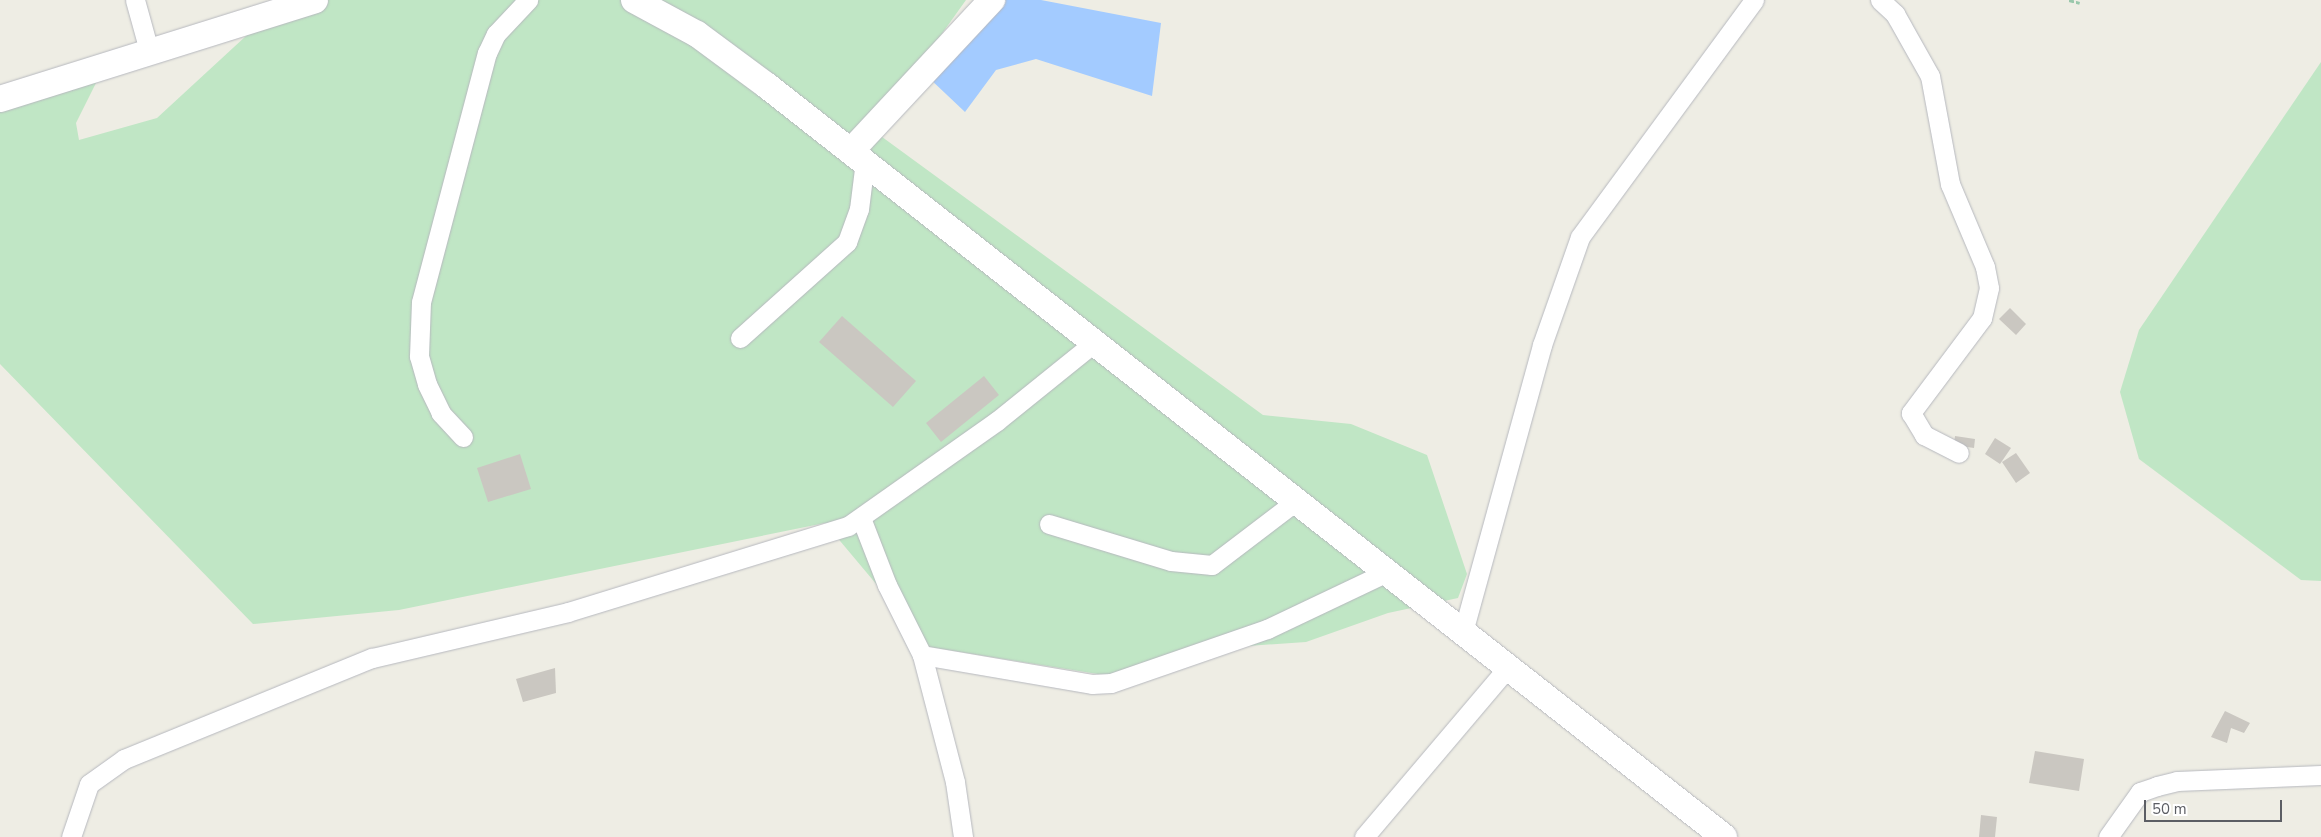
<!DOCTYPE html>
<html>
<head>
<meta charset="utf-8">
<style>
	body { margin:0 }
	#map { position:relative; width:2321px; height:837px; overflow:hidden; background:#eeede4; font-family:"Nunito Sans",sans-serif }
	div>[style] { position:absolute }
	.green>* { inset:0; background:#c0e6c5 }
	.water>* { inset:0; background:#a3cbff }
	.building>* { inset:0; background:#cac7c1 }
	.path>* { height:3px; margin-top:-1.5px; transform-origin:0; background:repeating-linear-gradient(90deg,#99c7ab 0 5px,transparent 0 7.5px) }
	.roads { filter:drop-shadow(0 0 1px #b6b8be) drop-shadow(0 0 1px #b6b8be) }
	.street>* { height:19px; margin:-9.5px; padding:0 9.5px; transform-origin:9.5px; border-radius:9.5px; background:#fff }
	.secondary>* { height:26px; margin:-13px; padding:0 13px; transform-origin:13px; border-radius:13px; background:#fff }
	span { translate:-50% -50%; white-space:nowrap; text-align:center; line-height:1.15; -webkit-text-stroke:4px #fff; paint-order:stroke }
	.scale { position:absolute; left:2144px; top:800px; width:138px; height:22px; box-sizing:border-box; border:2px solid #5c5e64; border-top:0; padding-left:6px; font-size:15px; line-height:18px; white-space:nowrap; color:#5c5e64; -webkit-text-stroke:4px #fff; paint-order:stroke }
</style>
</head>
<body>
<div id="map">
	<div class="green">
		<div style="clip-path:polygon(285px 0,966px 0,903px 88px,878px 134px,1263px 415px,1351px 424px,1427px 455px,1467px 574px,1458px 598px,1388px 613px,1306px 642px,1233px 647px,1129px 679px,929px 647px,825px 523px,399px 610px,253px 624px,0 364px,0 97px,105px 65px,76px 123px,79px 140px,157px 118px)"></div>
		<div style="clip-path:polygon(2321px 62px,2321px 581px,2301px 580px,2139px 459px,2120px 392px,2139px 330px)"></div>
	</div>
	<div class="water">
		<div style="clip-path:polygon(1005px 0,1041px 0,1161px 23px,1152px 96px,1036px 59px,996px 70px,965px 112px,928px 77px)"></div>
	</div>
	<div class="building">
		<div style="clip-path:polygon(2010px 308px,2026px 324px,2016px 335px,1999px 319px)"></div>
		<div style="clip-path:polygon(842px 316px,916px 381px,893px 407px,819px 342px)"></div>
		<div style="clip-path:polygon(984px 376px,999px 395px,941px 442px,926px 423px)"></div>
		<div style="clip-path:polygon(1955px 436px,1975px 439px,1974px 448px,1954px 445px)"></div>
		<div style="clip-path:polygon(1995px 438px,2011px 448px,2000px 464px,1985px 454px)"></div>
		<div style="clip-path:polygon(2016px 453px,2030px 473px,2016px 483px,2002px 462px)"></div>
		<div style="clip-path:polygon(520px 454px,531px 489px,488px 502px,477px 468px)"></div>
		<div style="clip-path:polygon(555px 668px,556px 693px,523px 702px,516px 679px)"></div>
		<div style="clip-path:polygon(2225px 711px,2250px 723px,2244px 733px,2231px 728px,2227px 743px,2211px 737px)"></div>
		<div style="clip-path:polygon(2035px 751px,2084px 759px,2079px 791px,2029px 783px)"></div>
		<div style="clip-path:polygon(1981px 815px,1997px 817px,1995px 837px,1979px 837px)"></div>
	</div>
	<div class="path">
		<div style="left:2069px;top:0;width:11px;rotate:15deg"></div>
	</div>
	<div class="roads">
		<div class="street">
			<div style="left:135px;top:0;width:53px;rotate:74.6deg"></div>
			<div style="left:1880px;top:0;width:21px;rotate:43deg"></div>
			<div style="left:1895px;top:14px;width:71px;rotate:60.6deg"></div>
			<div style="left:1930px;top:76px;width:110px;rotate:79.5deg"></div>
			<div style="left:1950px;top:184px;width:90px;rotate:67.1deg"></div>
			<div style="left:1985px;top:267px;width:21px;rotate:79deg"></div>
			<div style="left:1989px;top:288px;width:31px;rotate:103deg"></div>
			<div style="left:1982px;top:318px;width:119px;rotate:126.8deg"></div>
			<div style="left:1911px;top:413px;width:26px;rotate:59deg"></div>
			<div style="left:1924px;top:435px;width:39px;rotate:27deg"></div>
			<div style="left:740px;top:338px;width:144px;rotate:-41.9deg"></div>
			<div style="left:847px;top:242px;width:35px;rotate:-70deg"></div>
			<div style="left:859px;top:209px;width:48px;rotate:-82.9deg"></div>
			<div style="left:463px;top:437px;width:33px;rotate:-133deg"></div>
			<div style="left:441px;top:413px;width:32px;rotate:-116deg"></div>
			<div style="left:427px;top:384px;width:29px;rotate:-106deg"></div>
			<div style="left:419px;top:356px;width:54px;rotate:-87.9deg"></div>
			<div style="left:421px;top:302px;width:258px;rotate:-75.2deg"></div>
			<div style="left:487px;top:53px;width:21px;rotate:-65deg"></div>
			<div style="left:496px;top:34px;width:47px;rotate:-46.7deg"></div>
			<div style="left:861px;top:518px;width:72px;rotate:68.8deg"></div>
			<div style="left:887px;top:585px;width:78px;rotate:63.4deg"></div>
			<div style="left:922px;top:655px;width:131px;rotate:75.4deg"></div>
			<div style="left:955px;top:782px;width:56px;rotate:81.7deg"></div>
			<div style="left:1049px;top:524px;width:127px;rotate:16.9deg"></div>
			<div style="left:1171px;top:561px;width:41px;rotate:5.6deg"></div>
			<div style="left:1212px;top:565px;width:106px;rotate:-37.3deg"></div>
			<div style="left:1463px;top:632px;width:298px;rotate:-74.6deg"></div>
			<div style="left:1542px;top:345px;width:114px;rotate:-70.6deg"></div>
			<div style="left:1580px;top:237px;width:294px;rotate:-53.7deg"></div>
			<div style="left:922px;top:655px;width:172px;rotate:9.7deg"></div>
			<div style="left:1092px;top:684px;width:19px;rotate:-3deg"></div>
			<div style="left:1111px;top:683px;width:165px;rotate:-19.1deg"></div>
			<div style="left:1267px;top:629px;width:133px;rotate:-25.4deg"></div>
			<div style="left:71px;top:837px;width:56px;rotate:-71.2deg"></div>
			<div style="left:89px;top:784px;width:43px;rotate:-35.5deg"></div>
			<div style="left:124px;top:759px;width:268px;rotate:-22.2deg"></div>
			<div style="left:372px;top:658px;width:201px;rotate:-13.2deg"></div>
			<div style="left:568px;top:612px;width:293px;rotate:-17.1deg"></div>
			<div style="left:848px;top:526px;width:182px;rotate:-35.2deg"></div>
			<div style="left:997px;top:421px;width:126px;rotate:-38.9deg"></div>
			<div style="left:1364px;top:837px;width:223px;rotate:-49.7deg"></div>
			<div style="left:2108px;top:837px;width:55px;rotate:-54.6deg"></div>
			<div style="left:2140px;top:792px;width:18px;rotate:-19deg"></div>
			<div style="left:2157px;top:786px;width:21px;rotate:-14deg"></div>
			<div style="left:2177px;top:781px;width:144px;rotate:-2.4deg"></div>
		</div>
		<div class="secondary">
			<div style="left:634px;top:0;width:72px;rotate:28.4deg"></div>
			<div style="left:697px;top:34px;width:86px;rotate:36.5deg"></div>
			<div style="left:766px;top:85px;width:1218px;rotate:38.13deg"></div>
			<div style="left:0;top:99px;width:330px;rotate:-17.4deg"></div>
			<div style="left:851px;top:151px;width:207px;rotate:-47deg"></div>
		</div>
	</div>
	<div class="scale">50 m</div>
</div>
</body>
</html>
